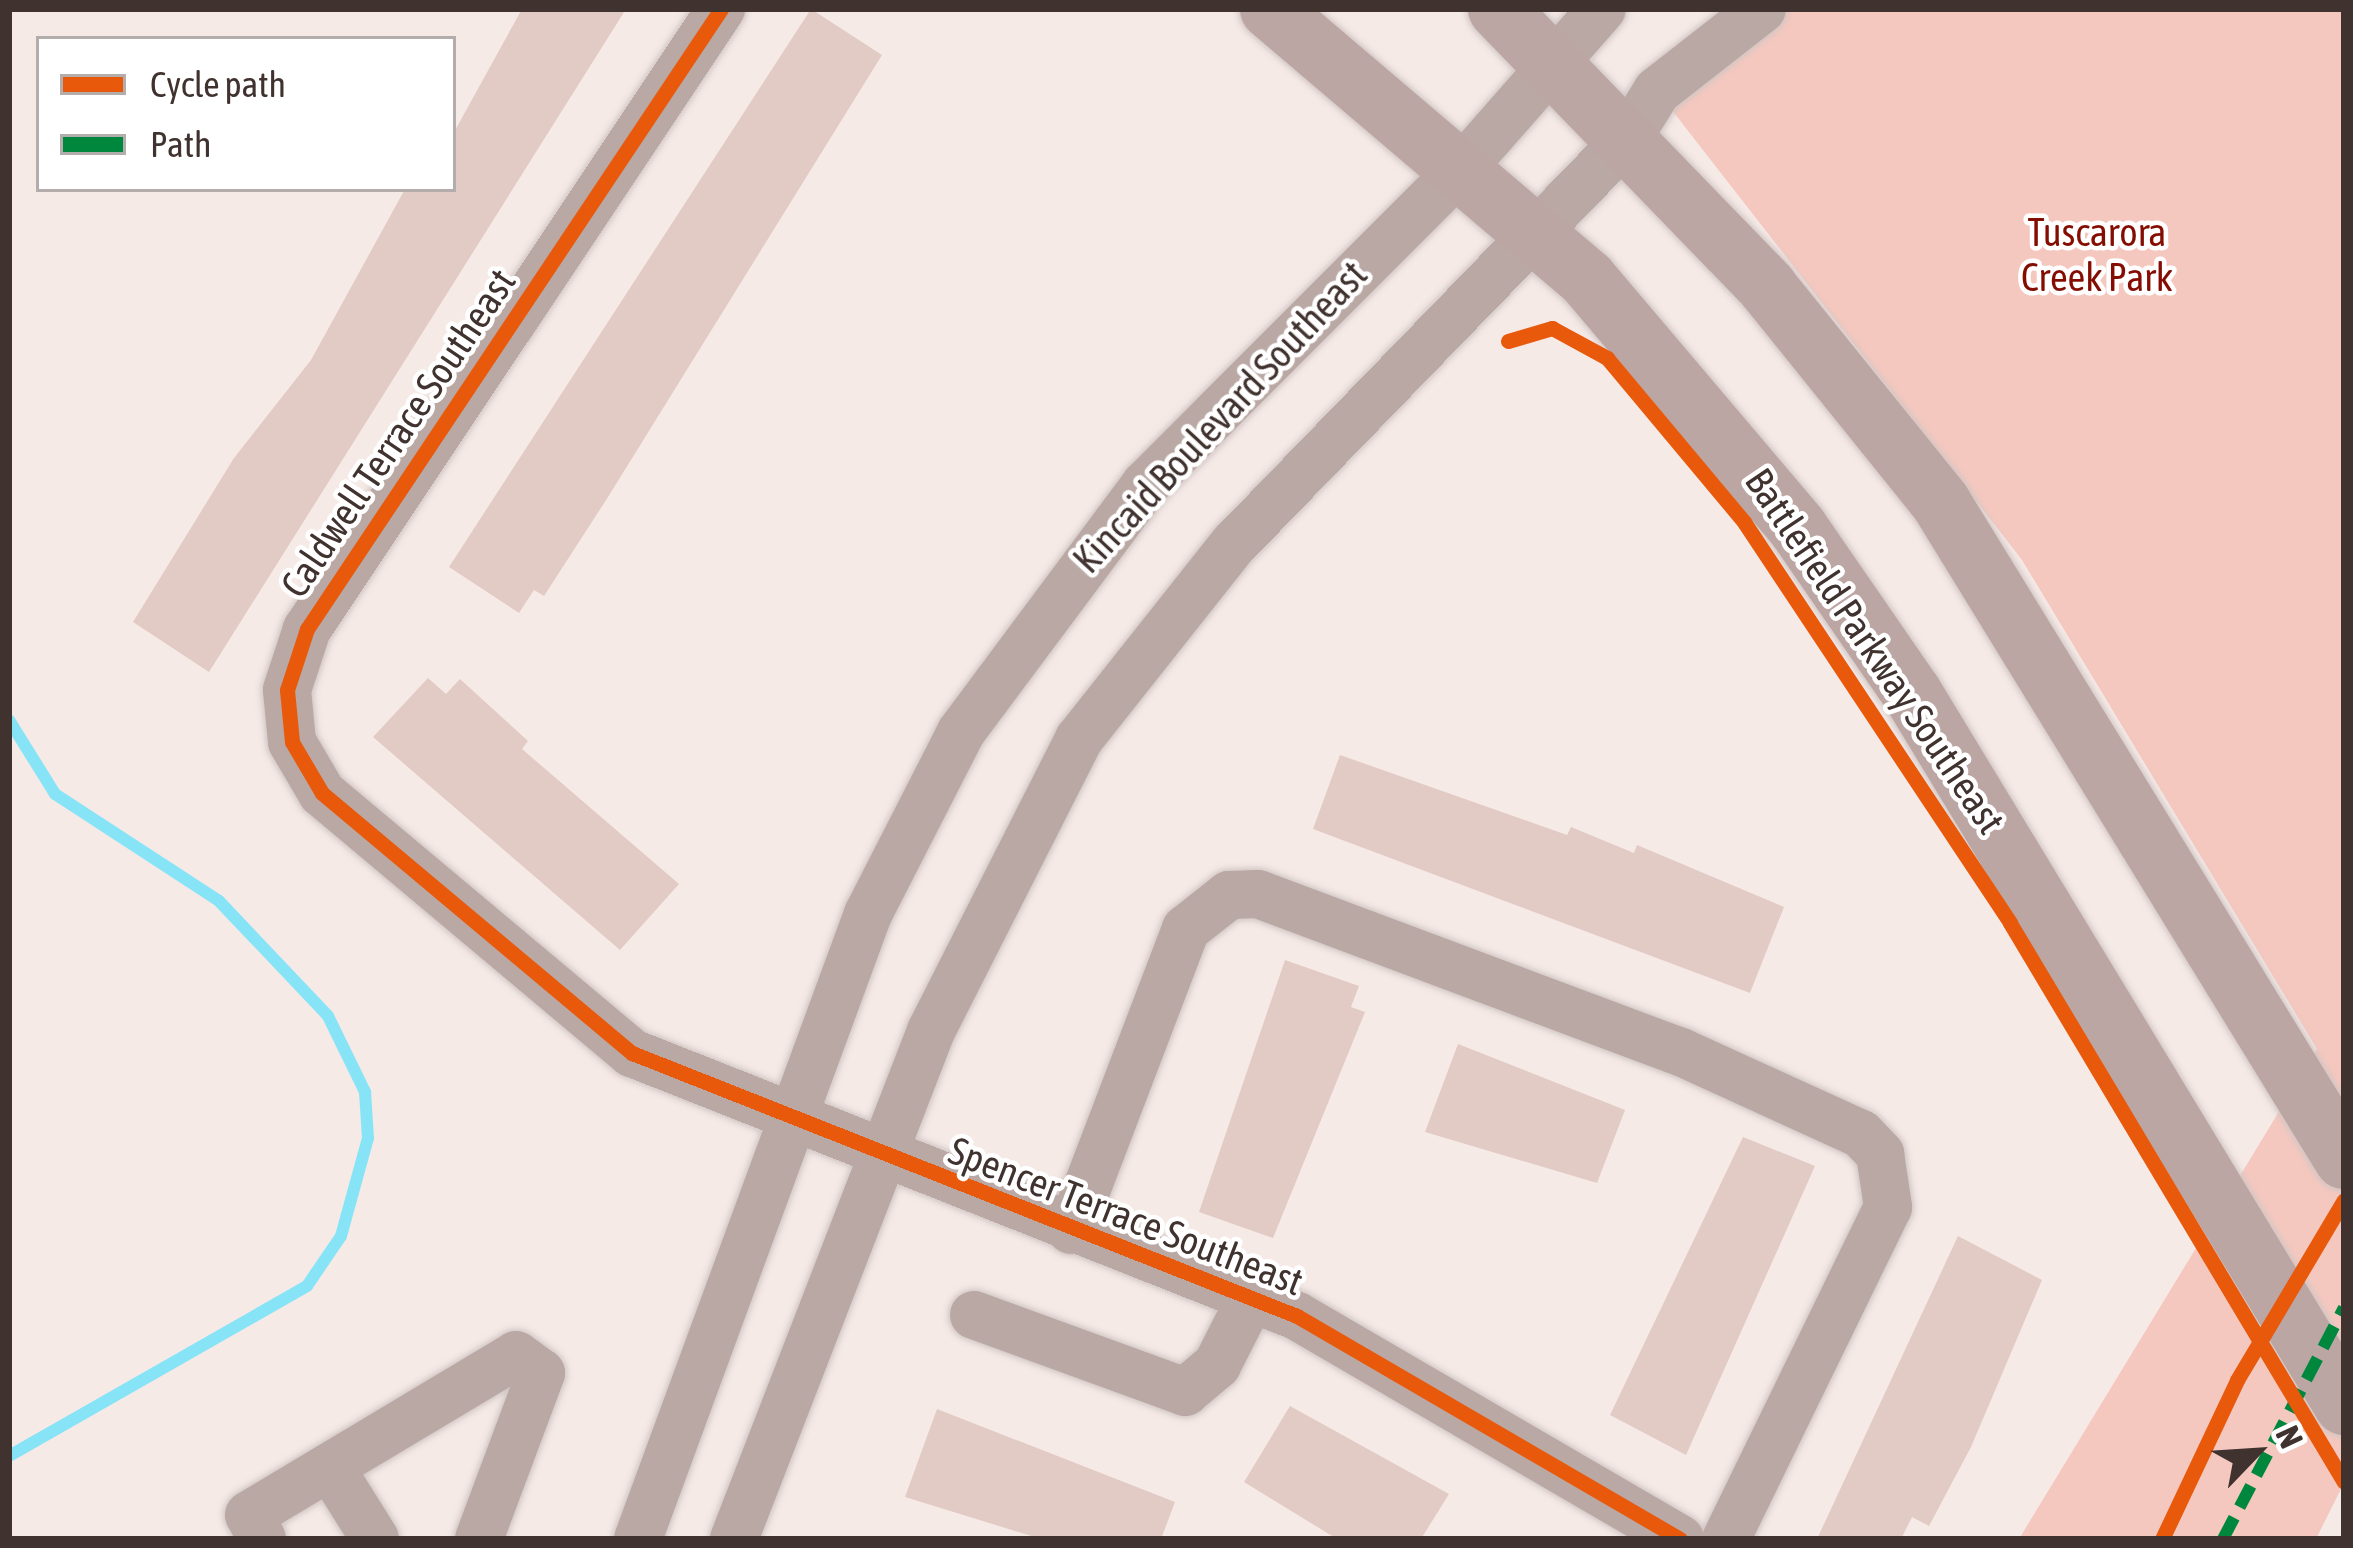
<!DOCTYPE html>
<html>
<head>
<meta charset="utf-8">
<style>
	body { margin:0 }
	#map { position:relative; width:2353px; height:1548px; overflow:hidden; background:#f6eae7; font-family:"Asap Condensed",sans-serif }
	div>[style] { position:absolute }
	.green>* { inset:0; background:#f5c8bf }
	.stream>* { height:12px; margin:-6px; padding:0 6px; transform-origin:6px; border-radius:6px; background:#87e4f7 }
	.building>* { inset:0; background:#e2cac5 }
	.roads { filter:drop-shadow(0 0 3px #d0c6c4) drop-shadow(0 0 3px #d0c6c4) }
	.minor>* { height:48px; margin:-24px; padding:0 24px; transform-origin:24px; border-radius:24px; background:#baa8a4 }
	.major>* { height:60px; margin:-30px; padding:0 30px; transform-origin:30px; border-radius:30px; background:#bca6a3 }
	.quiet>* { height:12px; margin-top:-6px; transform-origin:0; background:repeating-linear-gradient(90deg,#00873e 0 24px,transparent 0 36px) }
	.cycleway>* { height:15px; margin:-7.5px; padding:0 7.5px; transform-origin:7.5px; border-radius:7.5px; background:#e8590c }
	span { translate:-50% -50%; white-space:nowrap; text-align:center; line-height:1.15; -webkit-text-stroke:9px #fff; paint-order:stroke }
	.park-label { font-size:39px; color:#840c00 }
	.street-label { font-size:39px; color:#40322f }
	.frame { position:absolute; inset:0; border:12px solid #40322f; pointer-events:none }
	.legend { position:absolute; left:36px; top:36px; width:420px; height:156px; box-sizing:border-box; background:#fff; border:3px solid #b3adac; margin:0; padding:15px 21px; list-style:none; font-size:36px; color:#40322f }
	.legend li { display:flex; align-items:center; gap:24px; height:60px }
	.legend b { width:60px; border:3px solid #b3adac }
	.north { position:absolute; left:2197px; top:1392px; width:120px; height:120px; -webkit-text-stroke:9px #fff; paint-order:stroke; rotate:65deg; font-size:33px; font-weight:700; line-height:48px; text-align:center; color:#40322f }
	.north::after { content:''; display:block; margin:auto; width:42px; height:54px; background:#40322f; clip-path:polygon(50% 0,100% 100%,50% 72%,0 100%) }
</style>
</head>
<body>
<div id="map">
	<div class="green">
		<div style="clip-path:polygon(1762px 9px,2344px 9px,2344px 1483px,2316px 1539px,2019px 1539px,2317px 1049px,2022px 560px,1657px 91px)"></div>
	</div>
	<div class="stream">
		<div style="left:9px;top:720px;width:87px;rotate:58.1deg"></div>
		<div style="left:55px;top:794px;width:196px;rotate:33.1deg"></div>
		<div style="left:219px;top:901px;width:158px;rotate:46.5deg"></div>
		<div style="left:328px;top:1016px;width:85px;rotate:64deg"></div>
		<div style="left:365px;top:1092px;width:46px;rotate:86.3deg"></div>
		<div style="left:368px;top:1138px;width:102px;rotate:105.4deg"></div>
		<div style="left:341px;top:1236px;width:60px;rotate:124.2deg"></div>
		<div style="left:307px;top:1286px;width:343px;rotate:150.3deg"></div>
	</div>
	<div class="building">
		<div style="clip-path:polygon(522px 9px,626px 9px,209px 672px,133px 622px,234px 458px,311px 360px,405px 189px,453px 189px,453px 134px)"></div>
		<div style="clip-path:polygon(811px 9px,882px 55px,608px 497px,544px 596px,534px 590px,519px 613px,449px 567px)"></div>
		<div style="clip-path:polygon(428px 678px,446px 694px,460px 679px,528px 741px,522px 749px,679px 884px,620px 950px,373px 737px)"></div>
		<div style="clip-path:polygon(1340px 755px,1567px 835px,1571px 827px,1634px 853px,1637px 845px,1784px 907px,1750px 993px,1313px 829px)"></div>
		<div style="clip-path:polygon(1285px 960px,1359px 986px,1351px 1007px,1365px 1012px,1273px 1238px,1199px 1212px)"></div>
		<div style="clip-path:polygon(1458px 1044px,1625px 1110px,1597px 1183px,1425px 1132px)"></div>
		<div style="clip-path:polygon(1743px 1137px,1815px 1166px,1686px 1455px,1610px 1415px)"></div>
		<div style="clip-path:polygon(1958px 1236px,2042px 1280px,1971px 1447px,1929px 1526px,1912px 1517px,1901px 1539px,1817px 1539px)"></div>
		<div style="clip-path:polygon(1290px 1406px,1449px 1494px,1421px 1539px,1337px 1539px,1244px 1482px)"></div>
		<div style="clip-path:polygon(937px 1409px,1175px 1502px,1161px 1539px,1041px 1539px,905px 1497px)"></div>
	</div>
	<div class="roads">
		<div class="minor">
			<div style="left:721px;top:9px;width:746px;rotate:123.73deg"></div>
			<div style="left:307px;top:629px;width:64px;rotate:108.2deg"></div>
			<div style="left:287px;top:690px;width:52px;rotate:84.5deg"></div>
			<div style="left:292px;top:742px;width:59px;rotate:59.5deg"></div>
			<div style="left:322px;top:793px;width:405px;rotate:40deg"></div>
			<div style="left:632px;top:1053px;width:715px;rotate:21.58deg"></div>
			<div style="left:1297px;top:1316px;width:443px;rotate:30.2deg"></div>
			<div style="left:1071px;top:1230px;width:322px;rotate:-69.1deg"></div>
			<div style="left:1186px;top:929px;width:55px;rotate:-38.3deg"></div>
			<div style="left:1229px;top:895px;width:29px;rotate:-2deg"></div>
			<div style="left:1258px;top:894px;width:452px;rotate:20.5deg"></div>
			<div style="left:1681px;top:1052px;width:198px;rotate:24.5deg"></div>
			<div style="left:1861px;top:1134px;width:28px;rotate:46deg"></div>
			<div style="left:1880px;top:1154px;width:54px;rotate:81.4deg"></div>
			<div style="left:1888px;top:1207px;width:369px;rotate:116deg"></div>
			<div style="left:974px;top:1315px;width:225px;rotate:20deg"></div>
			<div style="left:1185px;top:1392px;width:42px;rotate:-40.2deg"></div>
			<div style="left:1217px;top:1365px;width:75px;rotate:-63.1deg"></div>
			<div style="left:330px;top:1467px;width:85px;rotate:58deg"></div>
			<div style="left:262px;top:1539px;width:27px;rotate:-118deg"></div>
			<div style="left:249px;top:1515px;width:311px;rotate:-30.9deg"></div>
			<div style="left:516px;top:1355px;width:31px;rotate:36deg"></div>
			<div style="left:541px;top:1373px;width:177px;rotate:110.5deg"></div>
			<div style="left:638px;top:1539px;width:666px;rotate:-69.8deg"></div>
			<div style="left:868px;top:914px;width:204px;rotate:-62.9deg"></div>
			<div style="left:961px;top:732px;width:308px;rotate:-53.3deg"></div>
			<div style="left:1145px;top:485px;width:450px;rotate:-45deg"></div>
			<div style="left:1463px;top:167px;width:210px;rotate:-48.7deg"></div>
			<div style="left:734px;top:1539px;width:545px;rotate:-68.8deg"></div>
			<div style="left:931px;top:1031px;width:327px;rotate:-63.1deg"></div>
			<div style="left:1079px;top:739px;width:248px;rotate:-51.6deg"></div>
			<div style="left:1233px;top:545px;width:567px;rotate:-45.86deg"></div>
			<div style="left:1628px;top:138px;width:55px;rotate:-58.3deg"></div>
			<div style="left:1657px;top:91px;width:133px;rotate:-38deg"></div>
		</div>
		<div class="major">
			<div style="left:1270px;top:9px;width:416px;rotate:40.4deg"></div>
			<div style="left:1587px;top:279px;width:326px;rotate:49.7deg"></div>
			<div style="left:1798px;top:528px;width:201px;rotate:55.4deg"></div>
			<div style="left:1912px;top:693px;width:833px;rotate:58.75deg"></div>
			<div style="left:1498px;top:9px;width:387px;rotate:45.9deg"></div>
			<div style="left:1767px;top:287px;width:277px;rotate:51.1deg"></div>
			<div style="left:1941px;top:503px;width:770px;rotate:58.44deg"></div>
		</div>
	</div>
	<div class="quiet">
		<div style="left:2223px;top:1539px;width:261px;rotate:-62.4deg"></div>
	</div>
	<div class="cycleway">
		<div style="left:721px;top:9px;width:746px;rotate:123.73deg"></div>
		<div style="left:307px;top:629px;width:64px;rotate:108.2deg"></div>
		<div style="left:287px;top:690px;width:52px;rotate:84.5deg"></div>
		<div style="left:292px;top:742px;width:59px;rotate:59.5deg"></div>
		<div style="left:322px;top:793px;width:405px;rotate:40deg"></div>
		<div style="left:632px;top:1053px;width:715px;rotate:21.58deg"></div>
		<div style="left:1297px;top:1316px;width:443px;rotate:30.2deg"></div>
		<div style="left:1508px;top:341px;width:46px;rotate:-16.5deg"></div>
		<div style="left:1552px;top:328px;width:63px;rotate:28.6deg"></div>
		<div style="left:1607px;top:358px;width:214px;rotate:50.1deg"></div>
		<div style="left:1744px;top:522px;width:481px;rotate:56.4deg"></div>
		<div style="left:2010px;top:923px;width:651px;rotate:59.14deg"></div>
		<div style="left:2162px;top:1539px;width:176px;rotate:-64.7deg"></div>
		<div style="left:2237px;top:1380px;width:209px;rotate:-59.3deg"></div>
	</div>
	<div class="park-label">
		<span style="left:2097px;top:255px">Tuscarora<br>Creek Park</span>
	</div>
	<div class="street-label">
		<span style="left:1220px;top:417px;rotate:-47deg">Kincaid Boulevard Southeast</span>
		<span style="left:398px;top:433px;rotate:-56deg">Caldwell Terrace Southeast</span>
		<span style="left:1875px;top:651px;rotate:56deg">Battlefield Parkway Southeast</span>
		<span style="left:1126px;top:1216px;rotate:21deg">Spencer Terrace Southeast</span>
	</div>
	<div class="frame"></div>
	<ul class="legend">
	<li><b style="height:15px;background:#e8590c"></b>Cycle path</li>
	<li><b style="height:15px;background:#00873e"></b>Path</li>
	</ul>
	<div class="north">N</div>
</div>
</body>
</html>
